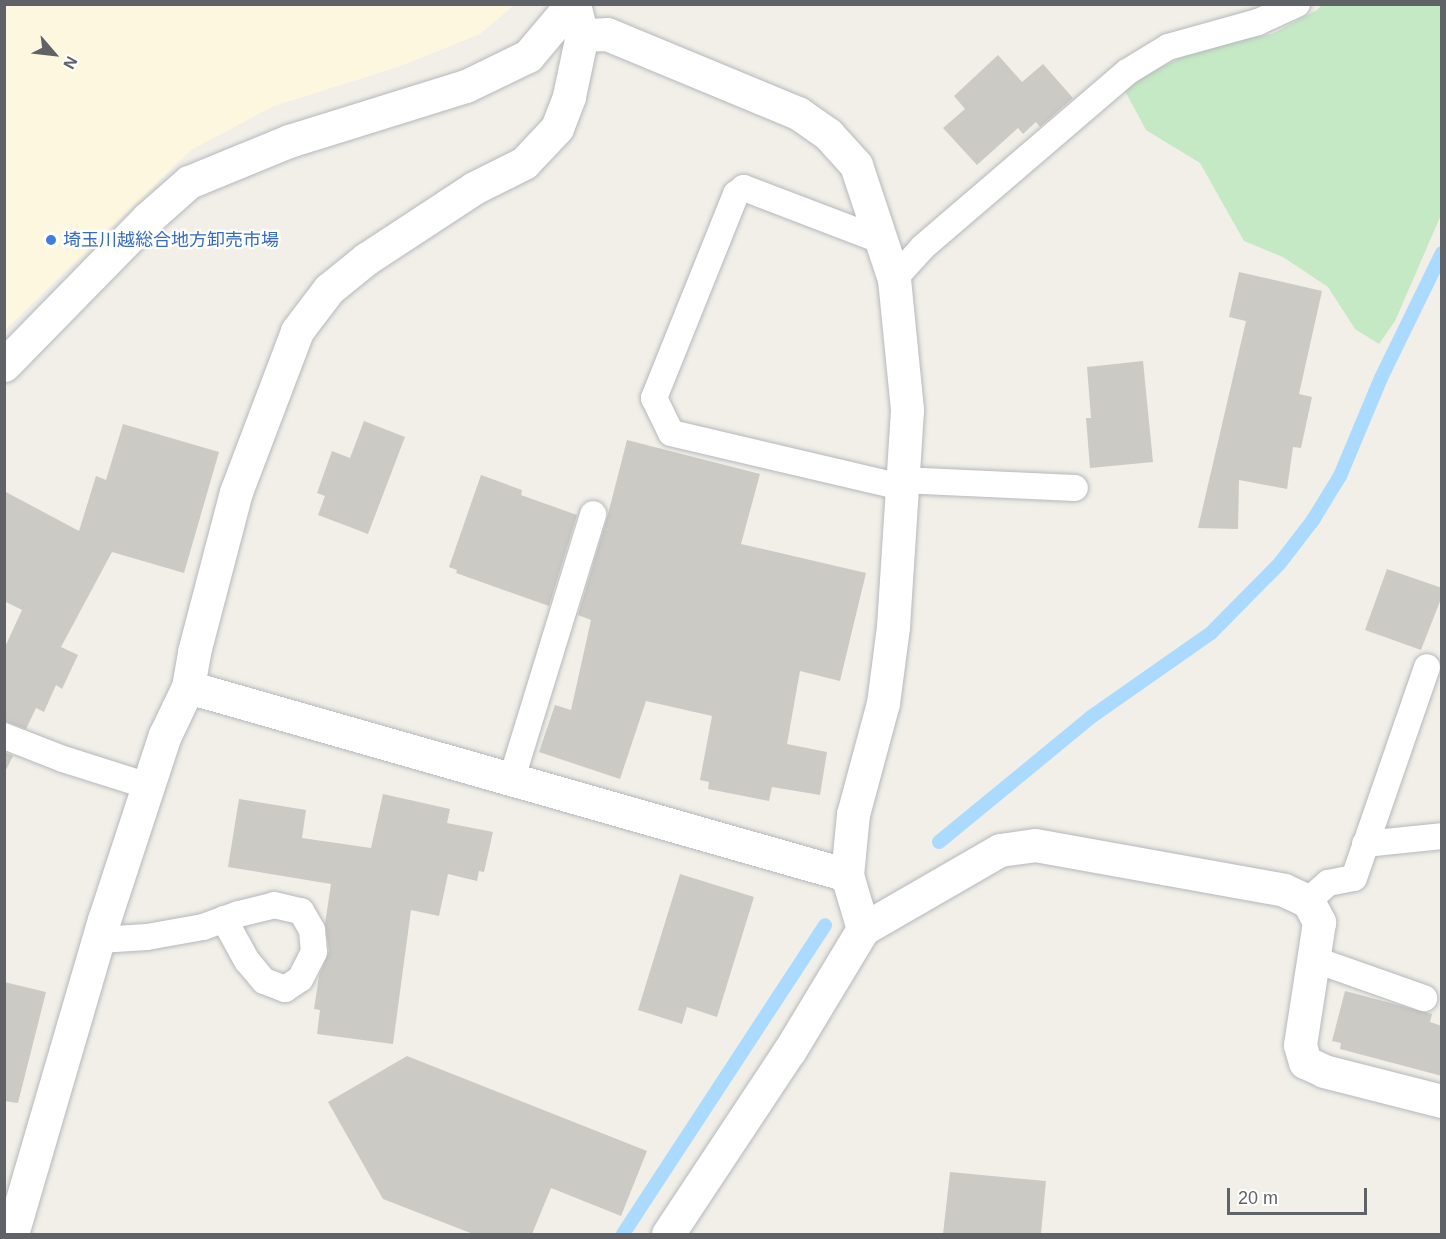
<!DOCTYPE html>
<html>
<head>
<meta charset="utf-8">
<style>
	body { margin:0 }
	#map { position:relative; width:1446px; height:1239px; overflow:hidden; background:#f1efe8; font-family:Arial,"Noto Sans JP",sans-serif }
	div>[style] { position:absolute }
	.commercial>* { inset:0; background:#fef7e0 }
	.green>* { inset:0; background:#c5e8c5 }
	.stream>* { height:14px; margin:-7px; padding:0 7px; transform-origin:7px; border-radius:7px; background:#aadaff }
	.building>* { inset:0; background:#cccac5 }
	.roads { filter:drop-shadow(0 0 2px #b5b8bc) drop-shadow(0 0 2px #b5b8bc) }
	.lane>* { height:26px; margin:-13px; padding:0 13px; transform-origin:13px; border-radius:13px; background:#fff }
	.street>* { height:33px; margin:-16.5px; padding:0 16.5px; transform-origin:16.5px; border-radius:16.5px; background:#fff }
	.secondary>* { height:33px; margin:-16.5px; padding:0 16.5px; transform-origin:16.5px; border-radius:16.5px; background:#fff }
	.dots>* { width:16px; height:16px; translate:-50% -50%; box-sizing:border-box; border:3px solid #fff; border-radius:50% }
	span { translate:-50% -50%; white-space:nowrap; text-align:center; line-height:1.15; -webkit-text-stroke:4.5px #fff; paint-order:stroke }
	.shop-label { font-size:18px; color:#366cbe }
	.left { translate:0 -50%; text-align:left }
	.frame { position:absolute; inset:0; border:6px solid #5f6368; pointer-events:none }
	.north { position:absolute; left:24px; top:24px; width:60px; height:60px; -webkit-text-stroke:4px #fff; paint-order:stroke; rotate:118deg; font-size:16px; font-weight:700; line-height:24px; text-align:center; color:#5f6368 }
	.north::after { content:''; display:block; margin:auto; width:21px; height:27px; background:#5f6368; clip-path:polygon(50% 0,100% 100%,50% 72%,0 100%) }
	.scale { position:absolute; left:1227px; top:1188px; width:140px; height:27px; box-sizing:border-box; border:3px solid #5f6368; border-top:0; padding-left:8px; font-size:18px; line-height:21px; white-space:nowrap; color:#5f6368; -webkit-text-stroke:4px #fff; paint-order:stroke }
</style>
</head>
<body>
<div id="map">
	<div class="commercial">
		<div style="clip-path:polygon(5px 4px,514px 4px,514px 5px,480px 34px,398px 67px,274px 106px,191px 150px,5px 330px)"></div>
	</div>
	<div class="green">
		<div style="clip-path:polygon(1322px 5px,1441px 5px,1441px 215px,1395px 321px,1379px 344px,1355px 329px,1328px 287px,1283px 257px,1244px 241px,1200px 163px,1146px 130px,1125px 91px,1146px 75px,1185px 55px,1220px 44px,1272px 34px,1317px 10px)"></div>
	</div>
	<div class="stream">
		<div style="left:939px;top:842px;width:197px;rotate:-39.4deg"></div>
		<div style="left:1091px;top:717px;width:146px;rotate:-35deg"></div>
		<div style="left:1211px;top:633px;width:98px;rotate:-45.4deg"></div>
		<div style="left:1280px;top:563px;width:54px;rotate:-52.5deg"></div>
		<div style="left:1313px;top:520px;width:52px;rotate:-58.5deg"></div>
		<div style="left:1340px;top:476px;width:106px;rotate:-67.3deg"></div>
		<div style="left:1381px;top:378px;width:139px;rotate:-64deg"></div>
		<div style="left:623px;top:1234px;width:369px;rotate:-56.8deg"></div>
	</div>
	<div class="building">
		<div style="clip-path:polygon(998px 55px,1022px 82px,1043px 64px,1073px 98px,1040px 127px,1036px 122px,1023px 134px,1018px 128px,977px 165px,943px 128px,965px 109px,954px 96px)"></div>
		<div style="clip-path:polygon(1239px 272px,1322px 291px,1299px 394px,1312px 397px,1301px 448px,1293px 447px,1287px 489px,1239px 480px,1238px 529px,1198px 528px,1246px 321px,1229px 317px)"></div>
		<div style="clip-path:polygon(1143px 361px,1153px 462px,1090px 468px,1086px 418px,1091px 418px,1087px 367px)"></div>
		<div style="clip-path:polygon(364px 421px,405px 437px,368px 534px,318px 515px,325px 496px,317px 493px,332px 451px,350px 458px)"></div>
		<div style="clip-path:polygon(123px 424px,219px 452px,184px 573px,112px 552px,61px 647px,78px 655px,62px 689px,56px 685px,44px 712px,36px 708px,26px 729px,4px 721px,4px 649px,22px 610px,4px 601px,4px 491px,79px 531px,96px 476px,106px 480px)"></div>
		<div style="clip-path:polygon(627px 440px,760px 474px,741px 544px,866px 573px,840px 681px,800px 671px,787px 744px,827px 752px,820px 795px,772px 787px,769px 801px,708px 789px,709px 782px,700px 780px,712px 716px,646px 701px,620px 779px,539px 752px,555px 705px,571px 710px,591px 620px,578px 615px,607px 518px)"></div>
		<div style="clip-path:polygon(481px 475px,522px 490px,521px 495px,577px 515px,549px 606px,456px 573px,457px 570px,449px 567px)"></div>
		<div style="clip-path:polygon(1387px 569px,1442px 588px,1442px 596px,1421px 650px,1365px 630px)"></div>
		<div style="clip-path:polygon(4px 752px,13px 756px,4px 774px)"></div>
		<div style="clip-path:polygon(383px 794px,450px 809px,447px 823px,493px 832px,484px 872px,479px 871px,477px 881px,448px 874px,439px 916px,411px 910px,393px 1044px,317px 1034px,320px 1010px,314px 1009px,319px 976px,329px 951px,325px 924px,331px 884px,228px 867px,239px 799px,306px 810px,302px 838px,371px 848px)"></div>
		<div style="clip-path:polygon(680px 874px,754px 897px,717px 1017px,687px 1007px,682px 1024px,638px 1010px)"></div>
		<div style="clip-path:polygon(4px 982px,46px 992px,18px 1103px,4px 1101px)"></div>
		<div style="clip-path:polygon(1345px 991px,1432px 1014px,1430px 1022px,1442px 1026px,1442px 1076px,1340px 1049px,1341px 1043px,1332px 1041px)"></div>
		<div style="clip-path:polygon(407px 1056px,647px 1151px,621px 1216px,551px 1188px,532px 1234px,473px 1234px,383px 1199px,328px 1102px)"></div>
		<div style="clip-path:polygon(950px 1172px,1046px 1181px,1041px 1234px,943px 1234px)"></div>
	</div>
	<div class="roads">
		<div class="lane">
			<div style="left:880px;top:240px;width:146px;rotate:-159.1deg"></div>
			<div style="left:744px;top:188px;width:10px;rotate:143deg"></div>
			<div style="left:736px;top:194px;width:220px;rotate:111.9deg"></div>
			<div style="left:654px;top:398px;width:39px;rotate:64deg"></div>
			<div style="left:671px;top:433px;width:236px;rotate:13.2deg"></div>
			<div style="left:894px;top:279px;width:43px;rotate:-47.8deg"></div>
			<div style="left:923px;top:247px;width:269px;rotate:-40.6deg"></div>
			<div style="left:1127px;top:72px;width:48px;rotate:-31.4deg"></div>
			<div style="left:1168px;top:47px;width:93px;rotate:-15.5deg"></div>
			<div style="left:1258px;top:22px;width:43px;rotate:-24.8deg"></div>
			<div style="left:901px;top:480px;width:174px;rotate:2.6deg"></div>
			<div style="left:4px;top:736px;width:63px;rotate:21.3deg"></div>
			<div style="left:63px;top:759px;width:89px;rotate:17.6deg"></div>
			<div style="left:512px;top:778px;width:276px;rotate:-72.9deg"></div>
			<div style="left:1365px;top:844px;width:77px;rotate:-5.9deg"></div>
			<div style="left:1308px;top:901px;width:27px;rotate:-42deg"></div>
			<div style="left:1328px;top:883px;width:26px;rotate:-11deg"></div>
			<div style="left:1354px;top:878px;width:223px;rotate:-70.9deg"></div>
			<div style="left:99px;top:940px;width:48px;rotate:-3.6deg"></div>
			<div style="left:147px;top:937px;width:57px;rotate:-10.1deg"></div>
			<div style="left:203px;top:927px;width:38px;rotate:-20deg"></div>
			<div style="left:239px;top:914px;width:36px;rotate:-14deg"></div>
			<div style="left:274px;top:905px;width:28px;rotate:13deg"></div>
			<div style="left:301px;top:911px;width:22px;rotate:60deg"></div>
			<div style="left:312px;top:930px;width:22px;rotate:85deg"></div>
			<div style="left:314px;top:952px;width:30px;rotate:117deg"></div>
			<div style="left:300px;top:979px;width:18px;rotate:146deg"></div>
			<div style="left:285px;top:989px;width:22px;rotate:-159deg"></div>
			<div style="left:264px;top:981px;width:26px;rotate:-130deg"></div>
			<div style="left:247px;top:961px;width:48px;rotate:-118.7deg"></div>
			<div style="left:1313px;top:959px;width:118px;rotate:19.4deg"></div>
		</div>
		<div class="street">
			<div style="left:574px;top:4px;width:32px;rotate:76deg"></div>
			<div style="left:582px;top:35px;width:25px;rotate:-2deg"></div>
			<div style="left:607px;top:34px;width:207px;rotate:22.5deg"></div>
			<div style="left:798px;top:113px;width:37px;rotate:35deg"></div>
			<div style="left:828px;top:134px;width:42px;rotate:47.9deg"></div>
			<div style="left:856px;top:165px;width:120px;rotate:71.6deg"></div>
			<div style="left:894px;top:279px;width:132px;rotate:84.3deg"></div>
			<div style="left:907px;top:410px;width:217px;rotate:93.7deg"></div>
			<div style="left:893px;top:627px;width:77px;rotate:97.5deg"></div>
			<div style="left:883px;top:703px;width:115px;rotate:105.1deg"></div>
			<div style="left:853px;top:814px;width:61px;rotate:95.6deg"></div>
			<div style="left:847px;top:875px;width:56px;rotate:73.5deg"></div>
			<div style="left:188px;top:687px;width:36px;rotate:-80deg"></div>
			<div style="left:194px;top:652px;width:165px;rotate:-75.3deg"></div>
			<div style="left:236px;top:492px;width:172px;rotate:-69.2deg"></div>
			<div style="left:297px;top:331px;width:53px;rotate:-52.7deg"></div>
			<div style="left:329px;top:289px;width:48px;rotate:-39deg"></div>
			<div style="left:366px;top:259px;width:129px;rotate:-33.3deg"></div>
			<div style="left:474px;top:188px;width:56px;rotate:-26.6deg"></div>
			<div style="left:524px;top:163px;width:48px;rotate:-46.7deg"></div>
			<div style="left:557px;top:128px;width:34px;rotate:-69deg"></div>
			<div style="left:569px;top:96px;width:62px;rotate:-78deg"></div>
			<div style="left:12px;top:1234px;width:327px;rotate:-73.7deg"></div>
			<div style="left:104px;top:920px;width:195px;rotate:-71.8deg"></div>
			<div style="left:165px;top:735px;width:53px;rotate:-64.4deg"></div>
			<div style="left:188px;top:687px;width:685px;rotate:15.92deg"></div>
			<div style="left:668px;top:1234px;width:221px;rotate:-56.5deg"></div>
			<div style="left:790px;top:1050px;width:141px;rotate:-58.9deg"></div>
			<div style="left:863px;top:929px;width:158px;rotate:-30deg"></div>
			<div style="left:1000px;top:850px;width:35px;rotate:-8deg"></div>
			<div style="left:1035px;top:845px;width:253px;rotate:10.2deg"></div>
			<div style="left:1284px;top:890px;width:26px;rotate:25deg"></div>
			<div style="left:1308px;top:901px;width:24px;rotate:62deg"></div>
			<div style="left:1319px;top:922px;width:124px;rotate:98.8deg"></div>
			<div style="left:1300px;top:1045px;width:18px;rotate:74deg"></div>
			<div style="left:1305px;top:1062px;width:21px;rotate:25deg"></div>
			<div style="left:1324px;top:1071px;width:122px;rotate:14.3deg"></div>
		</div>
		<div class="secondary">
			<div style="left:4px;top:365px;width:204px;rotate:-45.6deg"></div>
			<div style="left:147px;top:219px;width:56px;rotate:-41.4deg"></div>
			<div style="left:189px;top:182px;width:108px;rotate:-22.3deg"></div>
			<div style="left:289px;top:141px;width:185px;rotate:-17.3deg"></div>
			<div style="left:466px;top:86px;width:69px;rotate:-25.8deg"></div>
			<div style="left:528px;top:56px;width:68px;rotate:-49.8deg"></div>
		</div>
	</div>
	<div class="dots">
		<div style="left:51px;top:240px;background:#3f7fe0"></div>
	</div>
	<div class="shop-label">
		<span class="left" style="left:63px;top:240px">埼玉川越総合地方卸売市場</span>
	</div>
	<div class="frame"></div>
	<div class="north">N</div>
	<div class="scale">20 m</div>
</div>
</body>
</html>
